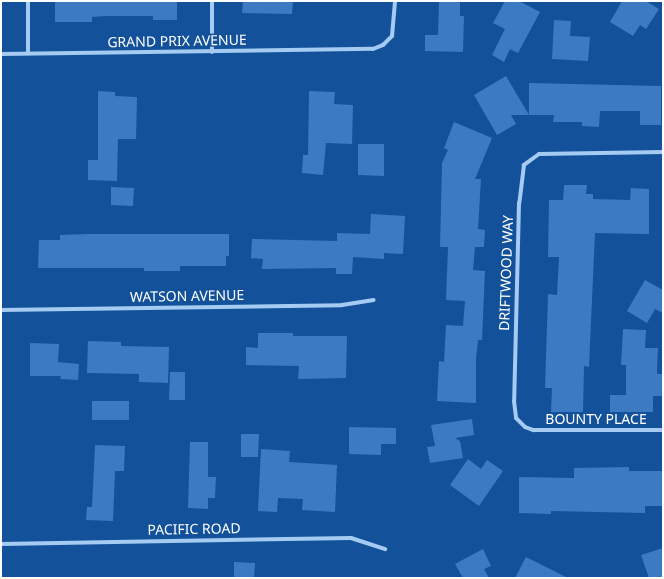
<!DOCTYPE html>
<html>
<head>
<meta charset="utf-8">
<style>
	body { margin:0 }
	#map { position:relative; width:664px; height:579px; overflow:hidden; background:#13529a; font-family:"Noto Sans",sans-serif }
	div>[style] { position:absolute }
	.building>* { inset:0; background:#3c7bc1 }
	.minor>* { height:4px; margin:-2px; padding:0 2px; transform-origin:2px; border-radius:2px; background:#a6cbf3 }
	span { translate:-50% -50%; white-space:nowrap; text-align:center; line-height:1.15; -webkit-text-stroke:3px #13529a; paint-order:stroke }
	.street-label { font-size:14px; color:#fff }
	.frame { position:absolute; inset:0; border:2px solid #fff; pointer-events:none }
</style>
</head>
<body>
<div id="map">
	<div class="building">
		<div style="clip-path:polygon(55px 1px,177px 1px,177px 20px,153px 20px,153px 16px,105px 16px,92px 17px,92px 22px,55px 22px)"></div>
		<div style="clip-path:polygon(243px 1px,293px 1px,292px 14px,242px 13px)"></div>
		<div style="clip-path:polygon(439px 1px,460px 1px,460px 16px,464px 16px,463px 52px,425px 51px,425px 35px,438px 35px)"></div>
		<div style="clip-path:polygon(505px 1px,519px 1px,540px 12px,518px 53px,510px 49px,504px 62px,492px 55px,505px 29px,493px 23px)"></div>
		<div style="clip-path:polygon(622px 1px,646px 1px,659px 9px,646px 29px,640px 25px,633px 36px,610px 22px)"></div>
		<div style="clip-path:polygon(554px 20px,571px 21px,570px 36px,590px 37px,588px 61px,552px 59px)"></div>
		<div style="clip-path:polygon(506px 76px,529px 115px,511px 115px,516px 124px,497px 135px,474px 95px)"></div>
		<div style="clip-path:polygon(529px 83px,661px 86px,661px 125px,640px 125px,640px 111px,600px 111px,599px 127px,582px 126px,582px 122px,553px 122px,554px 115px,529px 115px)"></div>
		<div style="clip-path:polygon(98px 91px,115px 92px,115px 96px,137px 97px,136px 139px,118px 139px,117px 181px,88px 180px,88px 160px,98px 160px)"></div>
		<div style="clip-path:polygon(309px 91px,335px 92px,334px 104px,353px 105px,352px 144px,326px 143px,323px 175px,302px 173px,303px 155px,308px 155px)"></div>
		<div style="clip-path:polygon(454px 122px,492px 138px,475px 179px,481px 179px,478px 229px,485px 230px,484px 247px,475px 247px,473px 270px,485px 271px,482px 340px,478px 340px,476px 358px,476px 403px,437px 401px,439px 361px,444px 362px,446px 325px,463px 326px,465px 301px,446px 300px,448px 247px,440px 247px,442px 163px,448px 150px,444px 148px)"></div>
		<div style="clip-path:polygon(358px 144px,384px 144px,384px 176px,358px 175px)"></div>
		<div style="clip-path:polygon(564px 185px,587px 185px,586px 194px,593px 194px,593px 199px,630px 200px,631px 188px,649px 189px,649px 234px,595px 233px,589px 367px,584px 366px,583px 412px,551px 412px,552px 388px,545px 388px,548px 294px,557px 295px,559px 257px,548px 257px,549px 200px,563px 200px)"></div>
		<div style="clip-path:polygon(111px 187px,134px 188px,133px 206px,111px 205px)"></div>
		<div style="clip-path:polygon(371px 214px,405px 216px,403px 254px,384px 253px,384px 259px,353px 257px,352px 274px,336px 274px,336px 268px,262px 269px,263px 259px,251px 258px,252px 239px,337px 241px,337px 233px,370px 234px)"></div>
		<div style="clip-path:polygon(87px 234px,229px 234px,229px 256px,226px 256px,226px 266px,180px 266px,180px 271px,144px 271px,144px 268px,38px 268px,39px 240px,60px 240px,60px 235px)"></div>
		<div style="clip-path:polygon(645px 280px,663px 290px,663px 313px,655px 309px,647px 323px,627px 311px)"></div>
		<div style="clip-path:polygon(623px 329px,646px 330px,645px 348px,658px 348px,657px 374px,663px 374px,663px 396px,653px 396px,653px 412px,610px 412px,610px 395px,626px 395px,626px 365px,621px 365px)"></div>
		<div style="clip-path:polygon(258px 333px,293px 333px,293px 336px,347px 336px,346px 378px,298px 379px,299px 366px,246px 365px,246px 347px,258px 348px)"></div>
		<div style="clip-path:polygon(88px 341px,121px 342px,121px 346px,169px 347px,168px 383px,139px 382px,139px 374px,87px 373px)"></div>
		<div style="clip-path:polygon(30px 343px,59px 344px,58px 362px,79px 364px,78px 380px,60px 379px,61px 376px,30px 376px)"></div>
		<div style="clip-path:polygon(170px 372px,185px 372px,185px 400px,169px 400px)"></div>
		<div style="clip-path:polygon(92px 401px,129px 401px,129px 420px,92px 420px)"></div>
		<div style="clip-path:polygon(472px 419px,474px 435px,455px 438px,460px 441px,463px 458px,430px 463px,427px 447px,435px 446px,431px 425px)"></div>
		<div style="clip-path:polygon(349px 427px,396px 428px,396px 444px,381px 444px,381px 455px,349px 454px)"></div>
		<div style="clip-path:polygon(241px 434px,259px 434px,258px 457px,241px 457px)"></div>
		<div style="clip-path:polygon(190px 442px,208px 442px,208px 477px,216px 477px,215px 498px,208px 498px,208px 509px,188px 508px)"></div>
		<div style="clip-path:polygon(95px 445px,125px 446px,124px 471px,115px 471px,113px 521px,86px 520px,87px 507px,92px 507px)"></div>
		<div style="clip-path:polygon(261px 449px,290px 451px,289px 462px,337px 465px,335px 512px,302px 510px,303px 499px,278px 498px,277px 512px,258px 511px)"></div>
		<div style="clip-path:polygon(468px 459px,481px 469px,487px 460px,503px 471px,479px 506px,450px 485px)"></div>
		<div style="clip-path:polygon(629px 467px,629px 471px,663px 471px,663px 506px,645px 506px,645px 513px,551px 511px,551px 514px,519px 513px,519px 477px,574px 478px,574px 468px)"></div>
		<div style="clip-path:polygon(663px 548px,663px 578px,649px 578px,641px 555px)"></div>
		<div style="clip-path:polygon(483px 549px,491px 566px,484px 569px,489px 578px,463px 578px,455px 564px)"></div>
		<div style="clip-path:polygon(526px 557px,568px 578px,515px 578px)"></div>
		<div style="clip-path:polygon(234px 562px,255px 563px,254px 578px,234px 578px)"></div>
	</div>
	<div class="minor">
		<div style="left:212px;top:1px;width:51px;rotate:90deg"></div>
		<div style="left:28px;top:53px;width:52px;rotate:-90deg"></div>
		<div style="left:1px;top:54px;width:372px;rotate:-0.8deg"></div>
		<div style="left:373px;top:49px;width:11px;rotate:-22deg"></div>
		<div style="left:383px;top:45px;width:13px;rotate:-45deg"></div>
		<div style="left:392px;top:36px;width:35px;rotate:-85deg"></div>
		<div style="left:663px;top:152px;width:124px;rotate:179.1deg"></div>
		<div style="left:539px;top:154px;width:19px;rotate:144deg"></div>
		<div style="left:524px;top:165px;width:38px;rotate:97deg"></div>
		<div style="left:519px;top:203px;width:198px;rotate:91.4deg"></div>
		<div style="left:514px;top:401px;width:17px;rotate:83deg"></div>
		<div style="left:516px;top:418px;width:13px;rotate:45deg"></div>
		<div style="left:525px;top:427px;width:9px;rotate:21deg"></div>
		<div style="left:533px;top:430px;width:130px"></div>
		<div style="left:1px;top:310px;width:341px;rotate:-0.8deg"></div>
		<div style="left:342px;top:305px;width:32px;rotate:-9deg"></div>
		<div style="left:1px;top:544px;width:350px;rotate:-1deg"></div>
		<div style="left:351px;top:538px;width:36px;rotate:18deg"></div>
	</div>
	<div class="street-label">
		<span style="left:177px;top:41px;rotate:-1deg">GRAND PRIX AVENUE</span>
		<span style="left:506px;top:273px;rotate:-88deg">DRIFTWOOD WAY</span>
		<span style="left:187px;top:296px;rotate:-1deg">WATSON AVENUE</span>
		<span style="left:596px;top:419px">BOUNTY PLACE</span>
		<span style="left:194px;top:529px;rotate:-1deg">PACIFIC ROAD</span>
	</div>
	<div class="frame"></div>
</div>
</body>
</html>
